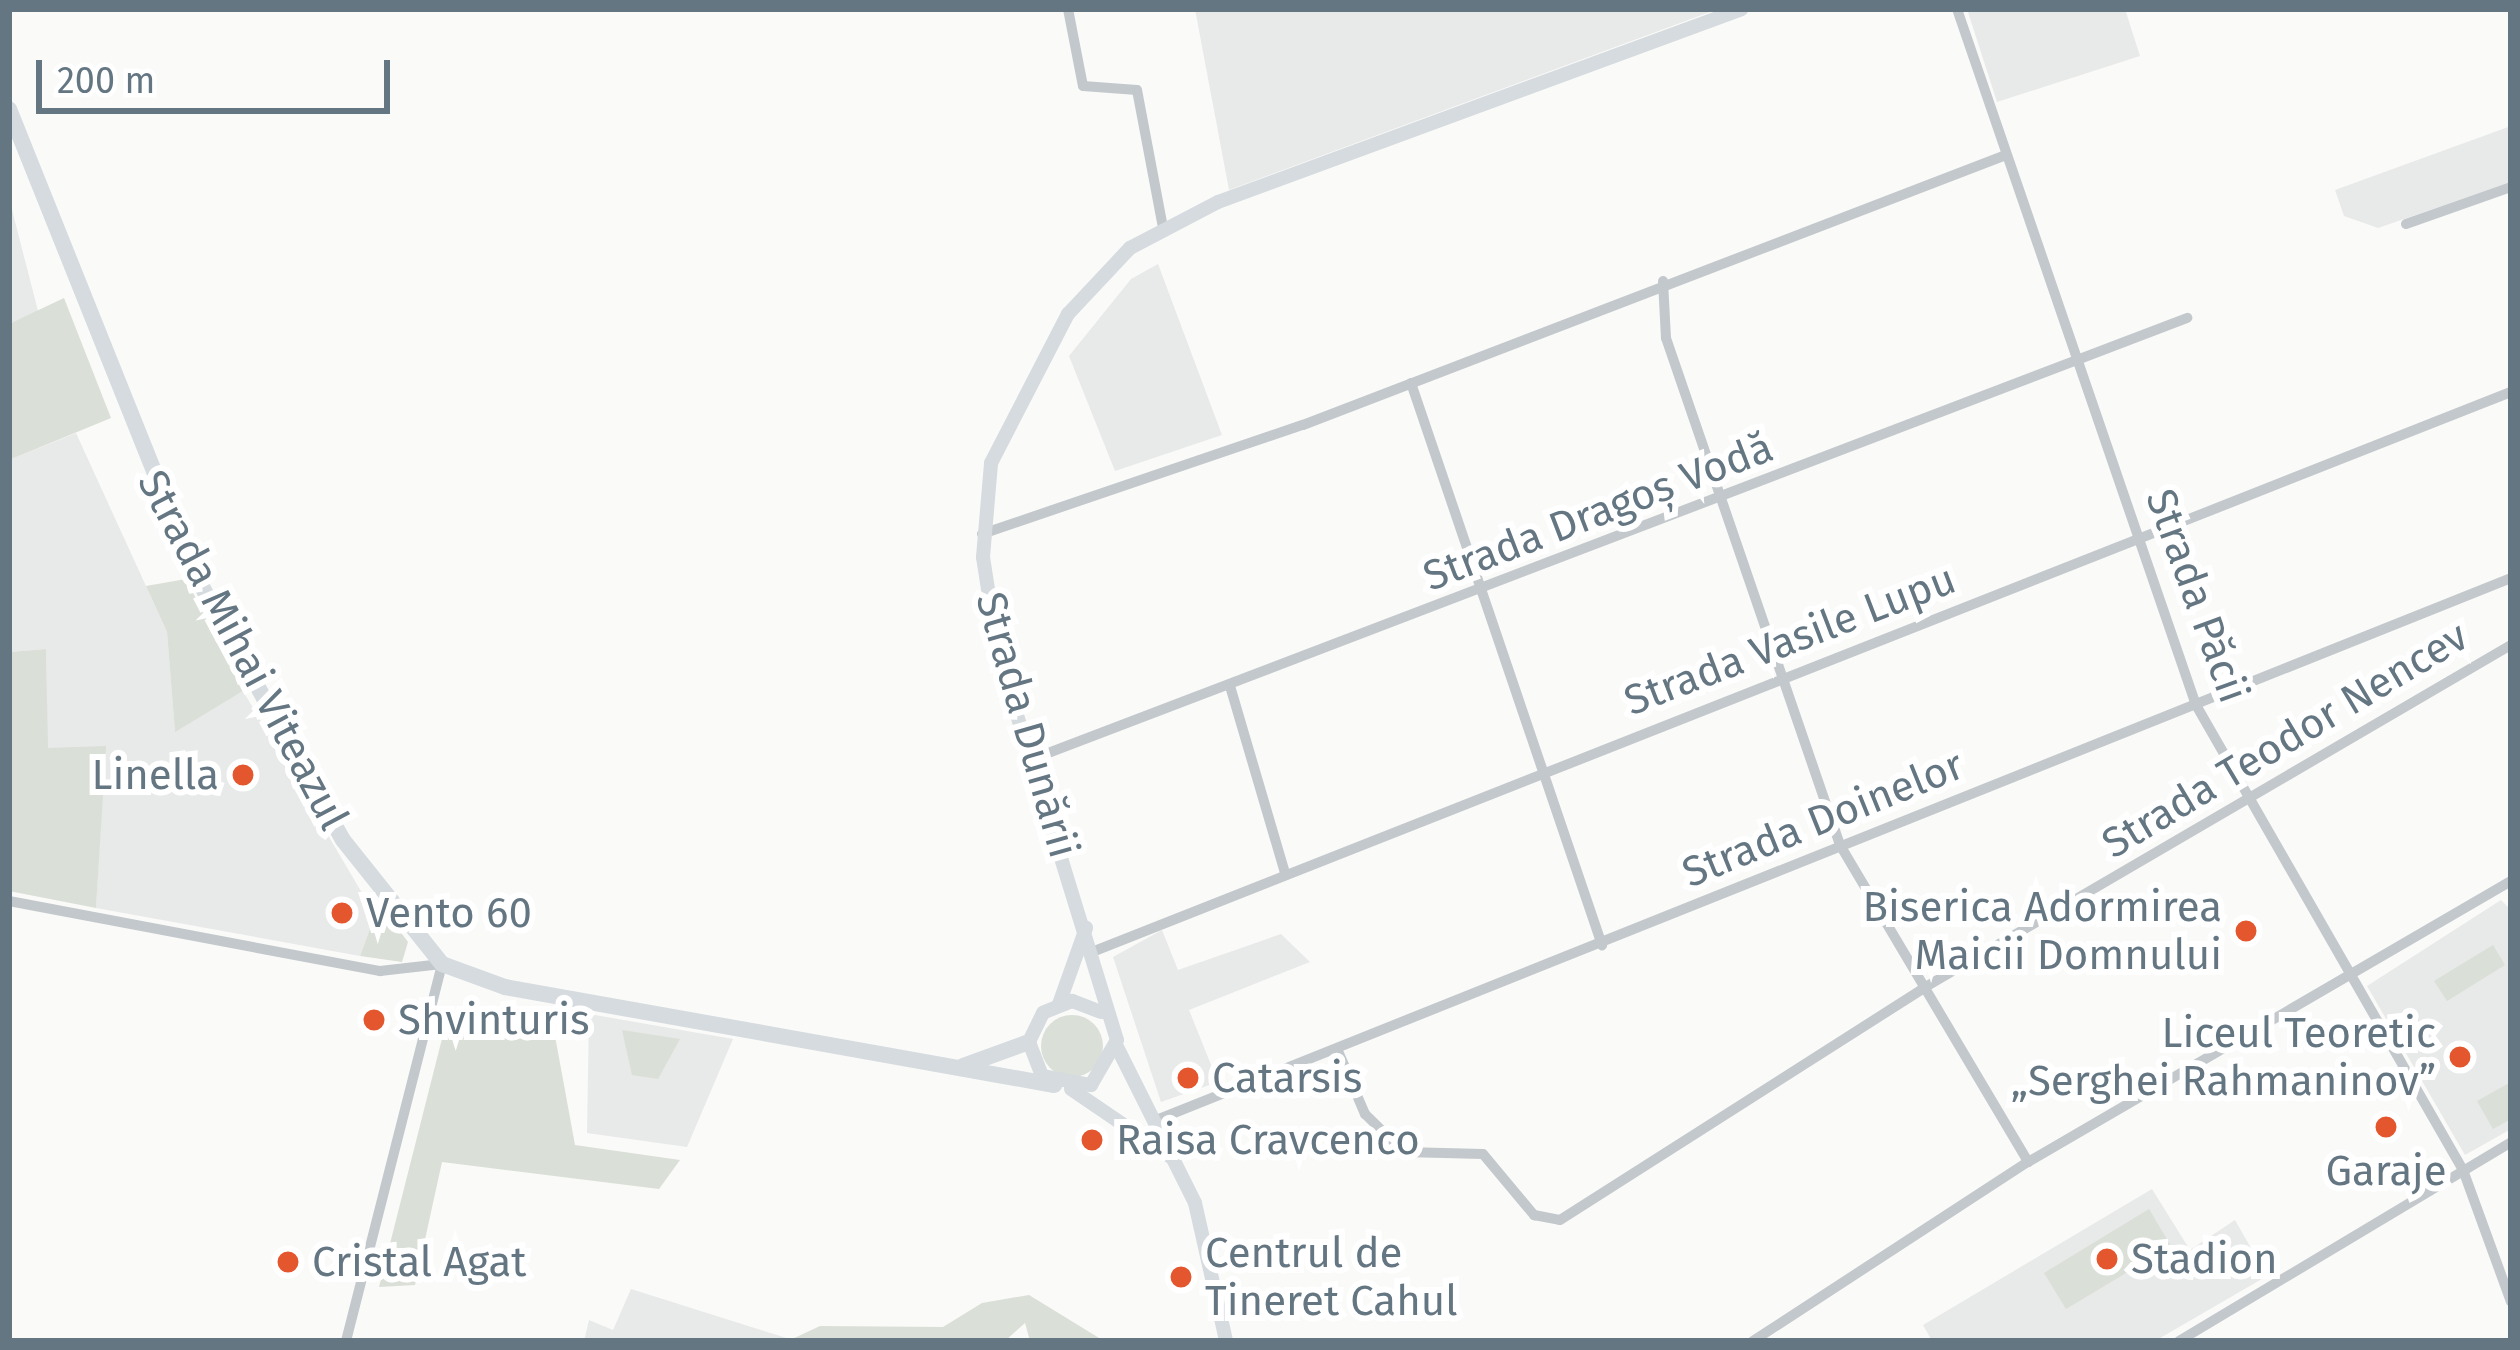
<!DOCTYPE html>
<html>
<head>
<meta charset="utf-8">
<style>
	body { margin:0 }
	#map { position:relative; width:2520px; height:1350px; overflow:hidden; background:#fafaf8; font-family:"Fira Sans",sans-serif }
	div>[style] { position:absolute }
	.built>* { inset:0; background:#e8e9e9 }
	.green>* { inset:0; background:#dadfd7 }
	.round { border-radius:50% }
	.minor>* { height:10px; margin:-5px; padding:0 5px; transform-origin:5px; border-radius:5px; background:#c3c8cc }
	.secondary>* { height:14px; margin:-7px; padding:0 7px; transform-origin:7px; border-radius:7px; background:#d6dbdf }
	.primary>* { height:16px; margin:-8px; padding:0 8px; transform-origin:8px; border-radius:8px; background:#d6dbdf }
	.dots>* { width:33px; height:33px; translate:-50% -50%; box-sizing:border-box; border:6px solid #fff; border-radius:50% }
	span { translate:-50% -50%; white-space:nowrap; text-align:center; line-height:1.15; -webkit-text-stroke:12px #fff; paint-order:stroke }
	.street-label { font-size:42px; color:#657683 }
	.poi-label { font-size:42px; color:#657683 }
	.right { translate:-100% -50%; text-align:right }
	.left { translate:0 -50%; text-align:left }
	.frame { position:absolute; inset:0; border:12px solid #657683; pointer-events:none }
	.scale { position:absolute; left:36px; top:60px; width:354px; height:54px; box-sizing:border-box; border:6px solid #657683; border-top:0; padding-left:15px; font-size:36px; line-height:42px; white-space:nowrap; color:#657683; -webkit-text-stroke:9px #fff; paint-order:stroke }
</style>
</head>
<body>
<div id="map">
	<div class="built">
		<div style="clip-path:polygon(1195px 9px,1718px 9px,1229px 190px)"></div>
		<div style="clip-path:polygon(1967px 9px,2125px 9px,2140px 56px,1997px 102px)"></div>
		<div style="clip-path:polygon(2511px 126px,2511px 182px,2378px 228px,2344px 216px,2335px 190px)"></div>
		<div style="clip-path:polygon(9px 198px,38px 311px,9px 324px)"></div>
		<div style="clip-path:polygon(1158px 264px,1222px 435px,1115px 471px,1069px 356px,1131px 279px)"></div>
		<div style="clip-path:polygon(76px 433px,167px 632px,175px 731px,243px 691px,375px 915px,360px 956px,96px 908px,105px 747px,47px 749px,46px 649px,9px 652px,9px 460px)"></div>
		<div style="clip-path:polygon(2501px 900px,2511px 910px,2511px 1129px,2465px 1155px,2367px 986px)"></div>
		<div style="clip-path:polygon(1162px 930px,1178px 970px,1281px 934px,1310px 962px,1189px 1010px,1218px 1082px,1161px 1102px,1113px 957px)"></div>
		<div style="clip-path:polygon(589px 1014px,733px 1039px,687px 1147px,587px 1133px)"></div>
		<div style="clip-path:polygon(2152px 1189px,2190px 1250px,2235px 1220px,2267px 1276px,2155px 1341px,1932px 1341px,1923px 1325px)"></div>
		<div style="clip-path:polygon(631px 1289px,796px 1341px,584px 1341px,589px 1320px,613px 1330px)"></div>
	</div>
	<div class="green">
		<div style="clip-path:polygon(64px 298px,111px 418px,9px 460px,9px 324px)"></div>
		<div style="clip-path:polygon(186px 579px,243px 691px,175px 732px,167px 632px,146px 586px)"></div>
		<div style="clip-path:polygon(46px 649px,48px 748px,106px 746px,96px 908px,9px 891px,9px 652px)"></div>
		<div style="clip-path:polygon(370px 891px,408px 942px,402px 962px,360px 956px,375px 915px)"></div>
		<div style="clip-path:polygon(2493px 945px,2505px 965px,2447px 1001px,2434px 981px)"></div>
		<div style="clip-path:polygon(475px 1013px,553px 1025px,575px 1145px,680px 1160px,659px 1189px,442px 1162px,415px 1285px,379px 1287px,446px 1023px)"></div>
		<div class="round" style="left:1041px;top:1015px;width:62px;height:62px"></div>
		<div style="clip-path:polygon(622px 1030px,680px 1039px,658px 1079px,632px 1075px)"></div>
		<div style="clip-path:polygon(2511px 1082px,2511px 1119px,2493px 1129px,2477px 1101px)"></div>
		<div style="clip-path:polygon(2149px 1209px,2171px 1246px,2066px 1309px,2044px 1273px)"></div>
		<div style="clip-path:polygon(1029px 1295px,1104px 1341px,1030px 1341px,1025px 1323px,1005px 1341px,788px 1341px,820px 1326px,943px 1327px,982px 1303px)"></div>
	</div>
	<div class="minor">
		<div style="left:1068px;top:9px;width:78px;rotate:79deg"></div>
		<div style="left:1083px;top:86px;width:54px;rotate:4.2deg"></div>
		<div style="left:1137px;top:90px;width:140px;rotate:79.3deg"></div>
		<div style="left:1957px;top:9px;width:736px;rotate:71.05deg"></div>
		<div style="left:2196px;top:705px;width:536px;rotate:60.14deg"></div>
		<div style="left:2463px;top:1170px;width:140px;rotate:70deg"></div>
		<div style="left:2406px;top:224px;width:111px;rotate:-19.4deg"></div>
		<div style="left:1663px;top:281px;width:57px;rotate:87deg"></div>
		<div style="left:1666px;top:338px;width:536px;rotate:71.06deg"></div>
		<div style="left:1840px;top:845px;width:369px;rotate:59.3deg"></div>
		<div style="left:1411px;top:383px;width:594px;rotate:71.23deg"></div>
		<div style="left:982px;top:534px;width:339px;rotate:-18.8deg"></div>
		<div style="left:1303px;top:425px;width:753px;rotate:-21.01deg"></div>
		<div style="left:1230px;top:686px;width:195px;rotate:73.6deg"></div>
		<div style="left:1030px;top:760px;width:1239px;rotate:-20.91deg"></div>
		<div style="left:9px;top:901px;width:378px;rotate:10.7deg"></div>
		<div style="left:380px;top:971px;width:62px;rotate:-6.4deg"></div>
		<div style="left:1092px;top:952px;width:1526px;rotate:-21.54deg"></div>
		<div style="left:1338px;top:1051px;width:69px;rotate:66.8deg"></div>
		<div style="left:1365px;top:1114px;width:54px;rotate:44.3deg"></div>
		<div style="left:1404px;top:1152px;width:79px;rotate:1.5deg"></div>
		<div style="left:1483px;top:1154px;width:80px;rotate:50.1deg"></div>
		<div style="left:1534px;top:1215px;width:26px;rotate:11deg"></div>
		<div style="left:1560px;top:1220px;width:429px;rotate:-32.5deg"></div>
		<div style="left:1922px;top:989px;width:682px;rotate:-30.29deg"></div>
		<div style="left:1159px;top:1119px;width:1456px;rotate:-21.81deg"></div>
		<div style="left:346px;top:1341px;width:389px;rotate:-75.7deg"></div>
		<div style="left:1753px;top:1341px;width:328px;rotate:-33.1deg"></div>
		<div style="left:2028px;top:1162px;width:559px;rotate:-30.19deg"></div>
		<div style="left:2179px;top:1341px;width:387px;rotate:-30.9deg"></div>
	</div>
	<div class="secondary">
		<div style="left:1059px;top:1004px;width:81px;rotate:-70.4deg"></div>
		<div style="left:1101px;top:1012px;width:31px;rotate:-159deg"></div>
		<div style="left:1072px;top:1001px;width:31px;rotate:158deg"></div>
		<div style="left:1043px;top:1013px;width:32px;rotate:116deg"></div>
		<div style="left:1029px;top:1042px;width:36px;rotate:69deg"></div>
		<div style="left:1042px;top:1076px;width:50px;rotate:10.4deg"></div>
		<div style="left:1091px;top:1085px;width:52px;rotate:-60deg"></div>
		<div style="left:1117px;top:1040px;width:405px;rotate:-107.1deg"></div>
		<div style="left:998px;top:653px;width:97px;rotate:-98.9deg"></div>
		<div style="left:983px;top:557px;width:94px;rotate:-85.1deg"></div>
		<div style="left:991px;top:463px;width:168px;rotate:-62.7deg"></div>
		<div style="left:1068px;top:314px;width:91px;rotate:-46.8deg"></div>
		<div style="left:1130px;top:248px;width:99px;rotate:-27.6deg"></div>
		<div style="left:1218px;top:202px;width:558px;rotate:-20.22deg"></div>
		<div style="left:1117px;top:1047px;width:174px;rotate:63.4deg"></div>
		<div style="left:1195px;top:1203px;width:141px;rotate:77.3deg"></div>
		<div style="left:1071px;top:1089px;width:126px;rotate:34.3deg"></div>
	</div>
	<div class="primary">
		<div style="left:9px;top:109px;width:503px;rotate:68.18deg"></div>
		<div style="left:196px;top:576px;width:302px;rotate:60.9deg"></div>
		<div style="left:343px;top:840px;width:159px;rotate:51.4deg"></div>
		<div style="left:442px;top:964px;width:67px;rotate:20.1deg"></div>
		<div style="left:505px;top:987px;width:558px;rotate:10.12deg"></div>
		<div style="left:963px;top:1066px;width:70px;rotate:-20deg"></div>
	</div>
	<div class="dots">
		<div style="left:243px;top:775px;background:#e4572e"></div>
		<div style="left:342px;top:913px;background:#e4572e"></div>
		<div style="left:2246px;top:931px;background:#e4572e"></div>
		<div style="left:374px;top:1020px;background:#e4572e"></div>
		<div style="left:2460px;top:1057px;background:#e4572e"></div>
		<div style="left:1188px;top:1078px;background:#e4572e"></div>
		<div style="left:2386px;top:1127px;background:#e4572e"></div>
		<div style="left:1092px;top:1140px;background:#e4572e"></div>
		<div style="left:2107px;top:1259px;background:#e4572e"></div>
		<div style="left:288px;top:1262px;background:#e4572e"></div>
		<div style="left:1181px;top:1277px;background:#e4572e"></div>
	</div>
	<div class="street-label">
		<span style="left:1598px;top:512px;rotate:-21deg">Strada Dragoș Vodă</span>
		<span style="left:2197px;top:596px;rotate:70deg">Strada Păcii</span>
		<span style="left:1790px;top:640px;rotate:-21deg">Strada Vasile Lupu</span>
		<span style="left:243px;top:650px;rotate:62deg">Strada Mihai Viteazul</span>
		<span style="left:1027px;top:725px;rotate:74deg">Strada Dunării</span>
		<span style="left:2285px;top:740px;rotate:-31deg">Strada Teodor Nencev</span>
		<span style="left:1823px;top:819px;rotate:-22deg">Strada Doinelor</span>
	</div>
	<div class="poi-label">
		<span class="right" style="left:219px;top:775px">Linella</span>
		<span class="right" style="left:2222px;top:931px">Biserica Adormirea<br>Maicii Domnului</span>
		<span class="left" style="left:366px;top:913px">Vento 60</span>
		<span class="left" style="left:398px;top:1020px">Shvinturis</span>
		<span class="right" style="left:2436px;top:1057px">Liceul Teoretic<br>„Serghei Rahmaninov”</span>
		<span class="left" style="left:1212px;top:1078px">Catarsis</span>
		<span class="left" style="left:1116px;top:1140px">Raisa Cravcenco</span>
		<span style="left:2386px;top:1171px">Garaje</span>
		<span class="left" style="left:1205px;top:1277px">Centrul de<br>Tineret Cahul</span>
		<span class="left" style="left:2131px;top:1259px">Stadion</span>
		<span class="left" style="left:312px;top:1262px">Cristal Agat</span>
	</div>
	<div class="frame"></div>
	<div class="scale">200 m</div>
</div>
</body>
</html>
